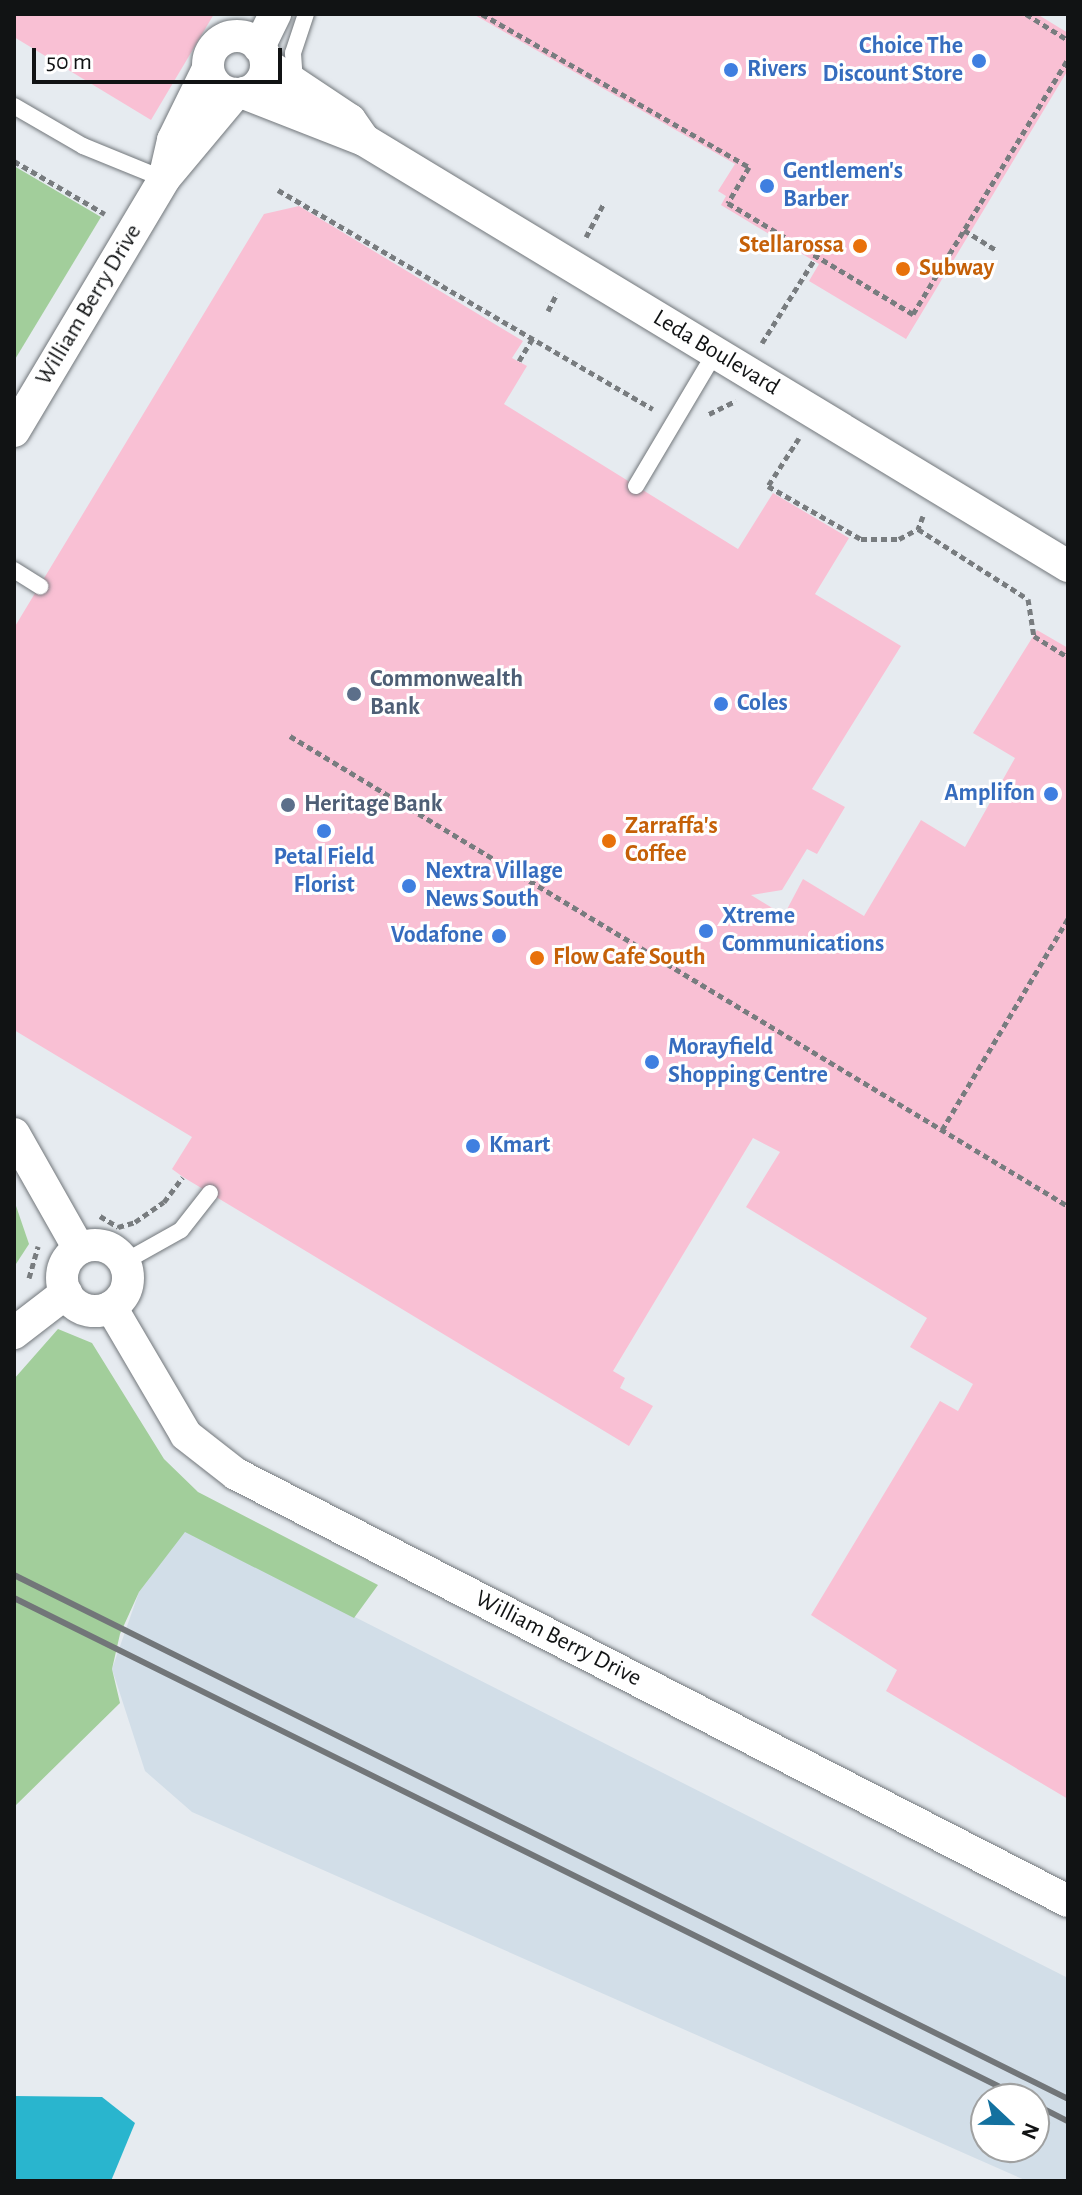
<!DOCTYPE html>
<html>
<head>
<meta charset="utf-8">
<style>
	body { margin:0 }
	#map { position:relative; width:1082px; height:2195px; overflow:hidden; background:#e6ebf0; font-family:"Alegreya Sans",sans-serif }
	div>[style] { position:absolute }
	.built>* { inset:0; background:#d2dee8 }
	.green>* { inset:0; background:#a2ce9b }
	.water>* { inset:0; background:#29b5ce }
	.building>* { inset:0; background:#f9c0d4 }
	.path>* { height:5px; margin-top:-2.5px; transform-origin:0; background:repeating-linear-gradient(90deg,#787c7f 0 6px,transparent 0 10px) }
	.roads { filter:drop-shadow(0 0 2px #72777b) drop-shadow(0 0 2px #72777b) }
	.lane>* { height:16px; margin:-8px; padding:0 8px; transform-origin:8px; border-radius:8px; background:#fff }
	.street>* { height:32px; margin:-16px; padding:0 16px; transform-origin:16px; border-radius:16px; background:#fff }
	.street>.ring { margin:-16px; padding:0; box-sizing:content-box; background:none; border:32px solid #fff; border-radius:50% }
	.rail>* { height:6px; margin:-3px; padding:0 3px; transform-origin:3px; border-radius:3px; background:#727679 }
	.dots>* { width:22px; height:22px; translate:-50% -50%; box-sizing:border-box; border:4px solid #fff; border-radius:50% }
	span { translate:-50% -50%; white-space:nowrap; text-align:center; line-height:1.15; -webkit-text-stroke:6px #fff; paint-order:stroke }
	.shop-label { font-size:24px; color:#366cbe; font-weight:700 }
	.right { translate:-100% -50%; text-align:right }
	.left { translate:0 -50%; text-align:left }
	.food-label { font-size:24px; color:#c56008; font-weight:700 }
	.street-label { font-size:24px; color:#111314 }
	.service-label { font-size:24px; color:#4e5e75; font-weight:700 }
	.frame { position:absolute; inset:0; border:16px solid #111314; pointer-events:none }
	.north { position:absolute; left:970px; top:2083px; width:80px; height:80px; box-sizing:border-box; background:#fff; border:2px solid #a0a1a1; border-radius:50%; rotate:112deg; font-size:22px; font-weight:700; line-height:32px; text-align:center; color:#111314 }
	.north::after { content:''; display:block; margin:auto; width:28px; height:36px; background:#13719f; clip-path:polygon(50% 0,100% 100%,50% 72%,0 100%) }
	.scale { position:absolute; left:32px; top:48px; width:250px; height:36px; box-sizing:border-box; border:4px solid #111314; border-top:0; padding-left:10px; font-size:24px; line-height:28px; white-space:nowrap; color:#111314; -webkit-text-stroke:6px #fff; paint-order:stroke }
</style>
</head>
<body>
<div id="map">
	<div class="built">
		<div style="clip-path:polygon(evenodd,185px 1531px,1068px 1978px,1068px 2181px,1027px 2181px,192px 1812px,145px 1771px,112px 1669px,139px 1592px,185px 1531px,986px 2099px,1034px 2099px,1034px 2147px,986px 2147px,986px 2099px)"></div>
	</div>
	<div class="green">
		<div style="clip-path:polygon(14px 166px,101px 217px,14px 361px)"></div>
		<div style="clip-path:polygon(14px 1200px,29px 1244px,14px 1267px)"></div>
		<div style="clip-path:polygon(58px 1329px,92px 1343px,164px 1459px,198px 1492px,378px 1585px,354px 1618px,185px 1532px,139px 1592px,120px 1634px,112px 1669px,120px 1703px,14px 1807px,14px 1379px)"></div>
	</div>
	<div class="water">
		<div style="clip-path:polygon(14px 2096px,102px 2097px,135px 2123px,111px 2181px,14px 2181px)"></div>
	</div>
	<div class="building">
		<div style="clip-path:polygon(14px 14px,214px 14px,151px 120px,14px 37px)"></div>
		<div style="clip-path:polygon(473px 14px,1037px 14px,1068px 33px,1068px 70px,906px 339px,809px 281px,819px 264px,721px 205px,726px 196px,718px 191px,735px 164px)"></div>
		<div style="clip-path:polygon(299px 206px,523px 341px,512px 358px,527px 366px,504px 404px,738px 549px,773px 493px,849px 538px,815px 594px,901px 646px,812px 789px,845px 807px,817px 854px,807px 849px,782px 890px,751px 895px,784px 915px,803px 879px,864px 916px,921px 820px,965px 847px,1015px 758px,973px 733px,1037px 630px,1068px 648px,1068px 1799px,886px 1691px,897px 1670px,811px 1615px,940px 1401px,958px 1411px,973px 1384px,910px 1347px,927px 1318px,746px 1207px,780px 1152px,753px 1138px,613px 1371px,625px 1378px,620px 1388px,653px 1406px,629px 1446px,183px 1177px,172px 1169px,192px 1137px,14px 1030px,14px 628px,264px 214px)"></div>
	</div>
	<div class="path">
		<div style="left:482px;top:14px;width:308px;rotate:29.8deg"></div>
		<div style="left:749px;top:167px;width:42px;rotate:120.3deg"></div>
		<div style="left:728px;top:203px;width:216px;rotate:31deg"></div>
		<div style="left:913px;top:314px;width:298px;rotate:-58.7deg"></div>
		<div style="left:1026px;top:14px;width:49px;rotate:31.8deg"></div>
		<div style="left:14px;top:161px;width:105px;rotate:30.2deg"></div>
		<div style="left:278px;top:190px;width:434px;rotate:30.3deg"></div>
		<div style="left:964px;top:230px;width:38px;rotate:32deg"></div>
		<div style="left:586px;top:237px;width:38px;rotate:-62deg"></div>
		<div style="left:548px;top:311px;width:20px;rotate:-63deg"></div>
		<div style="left:762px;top:343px;width:102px;rotate:-57.9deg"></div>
		<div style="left:519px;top:361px;width:29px;rotate:-59deg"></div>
		<div style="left:709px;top:414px;width:30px;rotate:-26deg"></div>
		<div style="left:799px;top:438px;width:57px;rotate:122.9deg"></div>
		<div style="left:768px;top:486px;width:107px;rotate:29.7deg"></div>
		<div style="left:861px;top:539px;width:38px"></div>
		<div style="left:899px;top:539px;width:21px;rotate:-28deg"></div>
		<div style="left:923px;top:516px;width:14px;rotate:111deg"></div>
		<div style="left:918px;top:529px;width:130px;rotate:32.5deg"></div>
		<div style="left:1028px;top:599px;width:37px;rotate:81deg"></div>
		<div style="left:1034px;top:636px;width:40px;rotate:32deg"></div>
		<div style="left:290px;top:736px;width:909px;rotate:31.14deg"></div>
		<div style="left:942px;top:1130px;width:246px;rotate:-59.2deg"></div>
		<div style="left:100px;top:1216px;width:21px;rotate:31deg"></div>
		<div style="left:118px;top:1227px;width:18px;rotate:-16deg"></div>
		<div style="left:135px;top:1222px;width:35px;rotate:-35deg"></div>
		<div style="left:164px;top:1202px;width:31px;rotate:-53deg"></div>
		<div style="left:29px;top:1278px;width:33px;rotate:-74deg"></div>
	</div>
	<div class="roads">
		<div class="lane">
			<div style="left:295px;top:82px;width:29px;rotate:-94deg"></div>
			<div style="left:293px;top:53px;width:41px;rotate:-71.6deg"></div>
			<div style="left:14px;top:106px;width:80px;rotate:30.1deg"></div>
			<div style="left:83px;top:146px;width:87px;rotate:22.2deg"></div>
			<div style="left:636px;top:486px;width:155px;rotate:-59.3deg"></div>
			<div style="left:14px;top:570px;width:31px;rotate:32deg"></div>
			<div style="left:124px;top:1262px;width:65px;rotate:-29.3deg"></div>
			<div style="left:181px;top:1230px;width:47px;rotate:-51.9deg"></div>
		</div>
		<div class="street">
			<div class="ring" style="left:208px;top:36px;width:26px;height:26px"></div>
			<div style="left:259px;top:47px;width:37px;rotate:-64deg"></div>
			<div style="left:266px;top:64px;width:101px;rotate:33.7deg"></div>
			<div style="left:350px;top:120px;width:24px;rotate:55deg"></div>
			<div style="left:244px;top:93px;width:129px;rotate:21.4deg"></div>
			<div style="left:364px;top:140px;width:823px;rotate:31.18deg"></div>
			<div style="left:165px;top:175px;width:36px;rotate:-77deg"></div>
			<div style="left:173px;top:140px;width:79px;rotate:-63.8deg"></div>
			<div style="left:14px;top:431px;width:293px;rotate:-59.2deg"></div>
			<div style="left:164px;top:179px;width:111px;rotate:-50.1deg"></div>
			<div style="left:14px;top:1134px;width:132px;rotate:60.5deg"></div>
			<div class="ring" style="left:62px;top:1245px;width:34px;height:34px"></div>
			<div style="left:111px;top:1307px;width:148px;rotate:59.6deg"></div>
			<div style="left:186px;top:1435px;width:63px;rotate:38deg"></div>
			<div style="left:236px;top:1474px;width:935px;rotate:27.17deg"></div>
			<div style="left:14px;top:1333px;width:66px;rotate:-37.6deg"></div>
		</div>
	</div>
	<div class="rail">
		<div style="left:14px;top:1575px;width:1177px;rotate:26.43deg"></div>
		<div style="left:14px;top:1598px;width:1127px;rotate:26.38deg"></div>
		<div style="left:1034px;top:2104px;width:38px;rotate:27deg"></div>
	</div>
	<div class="dots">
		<div style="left:979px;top:61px;background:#3f7fe0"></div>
		<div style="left:731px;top:70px;background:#3f7fe0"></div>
		<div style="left:767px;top:186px;background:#3f7fe0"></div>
		<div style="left:860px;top:246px;background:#e8710a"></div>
		<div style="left:903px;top:269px;background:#e8710a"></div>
		<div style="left:354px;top:694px;background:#5c6f8a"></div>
		<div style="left:721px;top:704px;background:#3f7fe0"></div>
		<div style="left:1051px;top:794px;background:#3f7fe0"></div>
		<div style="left:288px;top:805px;background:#5c6f8a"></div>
		<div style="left:324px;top:831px;background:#3f7fe0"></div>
		<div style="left:609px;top:841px;background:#e8710a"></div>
		<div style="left:409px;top:886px;background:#3f7fe0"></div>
		<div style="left:706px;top:931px;background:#3f7fe0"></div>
		<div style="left:499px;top:936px;background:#3f7fe0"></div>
		<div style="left:537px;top:958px;background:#e8710a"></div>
		<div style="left:652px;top:1062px;background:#3f7fe0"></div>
		<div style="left:473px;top:1146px;background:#3f7fe0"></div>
	</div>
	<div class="shop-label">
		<span class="right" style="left:963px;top:61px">Choice The<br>Discount Store</span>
		<span class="left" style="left:747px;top:70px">Rivers</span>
		<span class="left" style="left:783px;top:186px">Gentlemen's<br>Barber</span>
		<span class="left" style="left:737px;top:704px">Coles</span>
		<span class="right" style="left:1035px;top:794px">Amplifon</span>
		<span style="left:324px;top:872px">Petal Field<br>Florist</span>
		<span class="left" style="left:425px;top:886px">Nextra Village<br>News South</span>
		<span class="left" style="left:722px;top:931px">Xtreme<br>Communications</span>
		<span class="right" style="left:483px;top:936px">Vodafone</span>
		<span class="left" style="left:668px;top:1062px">Morayfield<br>Shopping Centre</span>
		<span class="left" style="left:489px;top:1146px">Kmart</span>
	</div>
	<div class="food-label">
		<span class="right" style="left:844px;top:246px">Stellarossa</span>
		<span class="left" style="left:919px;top:269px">Subway</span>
		<span class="left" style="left:625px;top:841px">Zarraffa's<br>Coffee</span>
		<span class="left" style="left:553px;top:958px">Flow Cafe South</span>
	</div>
	<div class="street-label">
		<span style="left:89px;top:305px;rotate:-59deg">William Berry Drive</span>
		<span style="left:716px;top:353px;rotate:31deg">Leda Boulevard</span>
		<span style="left:558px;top:1639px;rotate:27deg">William Berry Drive</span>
	</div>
	<div class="service-label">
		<span class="left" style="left:370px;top:694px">Commonwealth<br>Bank</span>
		<span class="left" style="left:304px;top:805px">Heritage Bank</span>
	</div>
	<div class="frame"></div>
	<div class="north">N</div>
	<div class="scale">50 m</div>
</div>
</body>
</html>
